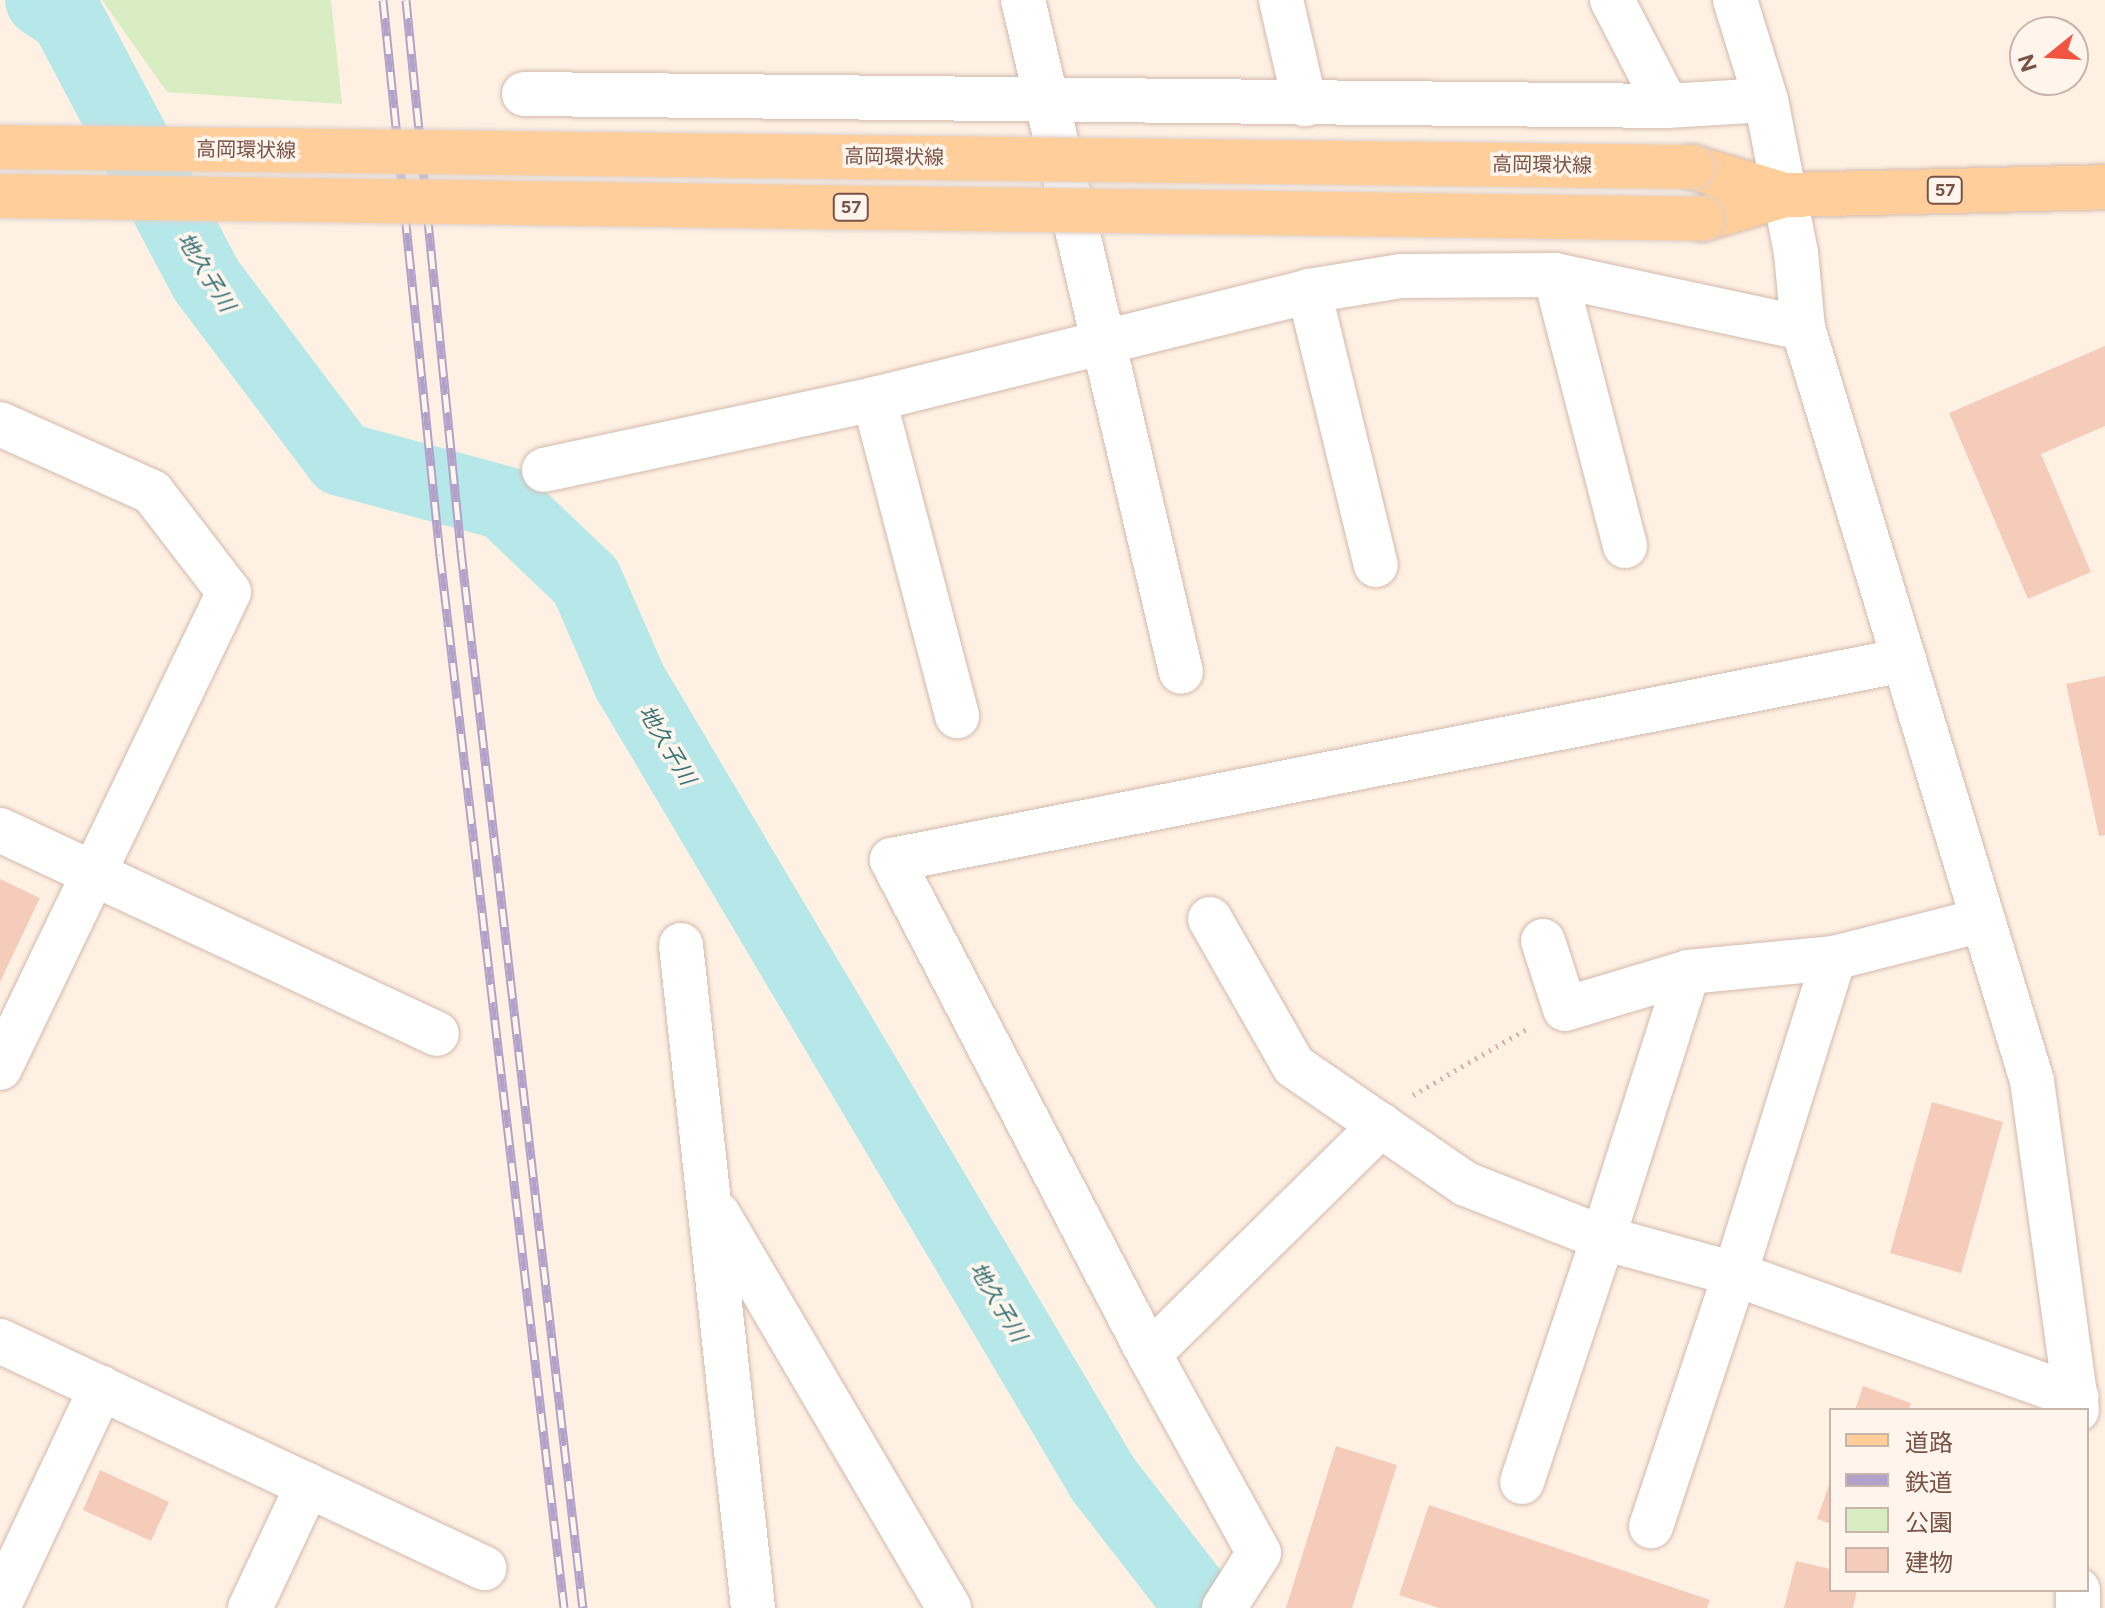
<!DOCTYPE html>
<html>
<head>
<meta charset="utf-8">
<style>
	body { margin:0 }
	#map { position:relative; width:2105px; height:1608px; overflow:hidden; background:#fef1e4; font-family:Figtree,"Noto Sans JP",sans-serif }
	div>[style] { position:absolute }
	.green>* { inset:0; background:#d8edc1 }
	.river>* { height:74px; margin:-37px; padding:0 37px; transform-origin:37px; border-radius:37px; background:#b7e8e9 }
	.building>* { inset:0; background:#f5cbba }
	.path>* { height:5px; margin-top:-2.5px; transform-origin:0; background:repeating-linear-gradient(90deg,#dbae9d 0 2px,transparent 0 8px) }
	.roads { filter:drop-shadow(0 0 2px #d3b9ac) drop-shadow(0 0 2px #d3b9ac) }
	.minor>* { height:44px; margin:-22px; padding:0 22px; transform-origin:22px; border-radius:22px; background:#fff }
	.primary>* { height:44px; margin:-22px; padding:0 22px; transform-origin:22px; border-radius:22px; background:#ffce9a }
	.rail>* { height:9px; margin-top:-4.5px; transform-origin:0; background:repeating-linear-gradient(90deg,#fff5ec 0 18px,#b2a2c9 0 36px); box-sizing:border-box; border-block:2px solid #b2a2c9 }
	.bridges { filter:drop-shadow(0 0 2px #dcd2cf) drop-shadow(0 0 2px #dcd2cf) }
	.primary-bridge>* { height:44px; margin:-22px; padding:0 22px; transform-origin:22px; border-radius:22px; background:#ffce9a }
	span { translate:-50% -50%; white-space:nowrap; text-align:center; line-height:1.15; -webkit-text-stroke:7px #fff5ec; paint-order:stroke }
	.shield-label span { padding:2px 6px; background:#fff5ec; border:2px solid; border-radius:6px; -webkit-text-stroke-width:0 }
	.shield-label { font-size:18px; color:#795347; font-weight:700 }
	.street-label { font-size:20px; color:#795347 }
	.water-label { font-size:22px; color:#377478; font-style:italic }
	.legend { position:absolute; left:1829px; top:1408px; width:260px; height:184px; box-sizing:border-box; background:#fff5ec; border:2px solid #c9b4aa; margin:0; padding:10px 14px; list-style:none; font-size:24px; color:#795347 }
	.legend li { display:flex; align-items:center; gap:16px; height:40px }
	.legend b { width:40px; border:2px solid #c9b4aa }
	.north { position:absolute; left:2009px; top:16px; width:80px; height:80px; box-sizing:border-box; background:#fff5ec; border:2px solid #c9b4aa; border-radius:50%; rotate:252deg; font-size:22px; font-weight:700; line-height:32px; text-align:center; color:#795347 }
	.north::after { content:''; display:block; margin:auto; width:28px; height:36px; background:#f15441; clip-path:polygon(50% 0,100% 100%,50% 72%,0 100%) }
</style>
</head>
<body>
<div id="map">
	<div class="green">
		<div style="clip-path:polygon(102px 0,331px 0,342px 104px,167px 92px)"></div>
	</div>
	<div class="river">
		<div style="left:42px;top:0;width:30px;rotate:34deg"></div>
		<div style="left:67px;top:17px;width:299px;rotate:62.1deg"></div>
		<div style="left:207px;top:281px;width:223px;rotate:53deg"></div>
		<div style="left:341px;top:459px;width:169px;rotate:15.1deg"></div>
		<div style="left:504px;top:503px;width:113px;rotate:43.6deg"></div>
		<div style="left:586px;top:581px;width:110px;rotate:66.5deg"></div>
		<div style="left:630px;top:682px;width:927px;rotate:59.31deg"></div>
		<div style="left:1103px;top:1479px;width:163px;rotate:52.2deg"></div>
	</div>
	<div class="building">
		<div style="clip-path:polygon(2105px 346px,2105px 426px,2041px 454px,2091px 572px,2028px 599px,1949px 413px)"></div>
		<div style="clip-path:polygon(2105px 676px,2105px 835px,2099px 836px,2066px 684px)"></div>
		<div style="clip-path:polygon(0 879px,40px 898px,0 982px)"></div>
		<div style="clip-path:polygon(1932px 1102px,2003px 1122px,1961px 1273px,1890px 1253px)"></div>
		<div style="clip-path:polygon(1863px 1386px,1911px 1403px,1909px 1410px,1855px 1410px)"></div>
		<div style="clip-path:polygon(1336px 1446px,1397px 1465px,1352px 1608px,1286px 1608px)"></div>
		<div style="clip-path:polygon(100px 1470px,169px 1502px,151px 1541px,83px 1510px)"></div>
		<div style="clip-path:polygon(1831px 1479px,1831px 1524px,1817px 1519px)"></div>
		<div style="clip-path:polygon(1429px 1505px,1710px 1600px,1707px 1608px,1439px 1608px,1399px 1595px)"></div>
		<div style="clip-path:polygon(1796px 1561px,1831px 1569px,1831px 1590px,1857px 1590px,1853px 1608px,1784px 1608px)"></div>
	</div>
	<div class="path">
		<div style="left:1413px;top:1095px;width:133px;rotate:-30.2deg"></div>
	</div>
	<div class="roads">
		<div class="minor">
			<div style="left:1023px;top:0;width:690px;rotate:76.77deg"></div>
			<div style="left:1281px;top:0;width:107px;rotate:77deg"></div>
			<div style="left:1612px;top:0;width:119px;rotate:62.6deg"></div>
			<div style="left:1667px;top:106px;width:99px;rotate:-3.5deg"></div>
			<div style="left:1735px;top:0;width:105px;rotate:72.8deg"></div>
			<div style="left:1766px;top:100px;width:156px;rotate:78.9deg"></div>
			<div style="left:1796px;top:253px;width:75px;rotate:84.7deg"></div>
			<div style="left:1803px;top:328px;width:787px;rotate:73.08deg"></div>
			<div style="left:2032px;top:1081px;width:332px;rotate:82.2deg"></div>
			<div style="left:524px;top:94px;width:1143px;rotate:0.6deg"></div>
			<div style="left:1555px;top:275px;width:280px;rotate:75.5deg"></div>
			<div style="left:1309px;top:291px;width:282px;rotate:76.3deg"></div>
			<div style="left:874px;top:399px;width:328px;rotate:75.3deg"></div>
			<div style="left:0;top:424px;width:167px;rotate:24.1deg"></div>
			<div style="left:152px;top:492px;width:126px;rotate:52.4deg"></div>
			<div style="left:229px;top:592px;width:528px;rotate:115.69deg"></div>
			<div style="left:544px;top:470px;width:338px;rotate:-12.1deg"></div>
			<div style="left:874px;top:399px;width:448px;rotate:-13.9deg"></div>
			<div style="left:1309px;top:291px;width:93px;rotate:-9.3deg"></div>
			<div style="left:1401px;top:276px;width:154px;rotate:-0.4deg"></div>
			<div style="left:1555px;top:275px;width:254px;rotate:12.1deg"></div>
			<div style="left:0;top:830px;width:482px;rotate:25deg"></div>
			<div style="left:1210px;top:919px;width:169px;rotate:60.3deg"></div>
			<div style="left:1294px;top:1066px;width:209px;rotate:34.5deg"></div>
			<div style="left:1466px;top:1184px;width:147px;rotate:21.5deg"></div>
			<div style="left:1603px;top:1238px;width:279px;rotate:-72.3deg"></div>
			<div style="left:1688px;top:972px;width:147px;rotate:-5.5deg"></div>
			<div style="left:1983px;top:920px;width:154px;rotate:165.7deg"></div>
			<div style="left:1834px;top:958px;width:331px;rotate:107.4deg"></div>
			<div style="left:1735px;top:1274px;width:363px;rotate:19.8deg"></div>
			<div style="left:1543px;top:941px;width:71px;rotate:72.1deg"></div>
			<div style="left:1565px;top:1009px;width:128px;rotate:-16.7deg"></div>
			<div style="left:681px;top:945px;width:667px;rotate:83.8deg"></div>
			<div style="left:718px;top:1214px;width:457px;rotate:59.6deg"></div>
			<div style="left:0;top:1341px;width:535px;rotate:25.13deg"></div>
			<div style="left:1149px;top:1354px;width:326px;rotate:-44.6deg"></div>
			<div style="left:1522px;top:1482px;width:257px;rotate:-71.6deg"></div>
			<div style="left:1603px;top:1238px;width:137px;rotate:15.3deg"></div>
			<div style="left:1735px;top:1274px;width:266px;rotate:108.4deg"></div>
			<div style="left:2078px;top:1590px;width:18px;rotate:90deg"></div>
			<div style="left:0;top:1603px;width:238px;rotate:-64.8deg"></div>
			<div style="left:250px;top:1608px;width:136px;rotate:-64.8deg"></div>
			<div style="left:1224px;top:1608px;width:65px;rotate:-57.5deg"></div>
			<div style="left:1259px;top:1553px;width:227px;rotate:-118.9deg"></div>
			<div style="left:1149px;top:1354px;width:557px;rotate:-117.49deg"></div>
			<div style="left:892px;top:860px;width:1032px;rotate:-11.18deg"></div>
		</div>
		<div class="primary">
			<div style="left:1692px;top:167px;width:97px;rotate:16.8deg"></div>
			<div style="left:1702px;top:219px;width:86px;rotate:-16.1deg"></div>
			<div style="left:1785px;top:195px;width:320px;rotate:-1.4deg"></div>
		</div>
	</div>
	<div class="rail">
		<div style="left:383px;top:0;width:558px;rotate:84.14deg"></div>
		<div style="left:440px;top:555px;width:1060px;rotate:83.28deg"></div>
		<div style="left:406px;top:0;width:554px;rotate:84.3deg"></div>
		<div style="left:461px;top:551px;width:1064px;rotate:83.42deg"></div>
	</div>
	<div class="bridges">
		<div class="primary-bridge">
			<div style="left:0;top:147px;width:1692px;rotate:0.68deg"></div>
			<div style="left:0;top:196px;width:1702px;rotate:0.77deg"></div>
		</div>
	</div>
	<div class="shield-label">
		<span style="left:1945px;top:190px">57</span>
		<span style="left:851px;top:207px">57</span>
	</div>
	<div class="street-label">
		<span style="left:246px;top:150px;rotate:1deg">高岡環状線</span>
		<span style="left:894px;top:157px;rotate:1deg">高岡環状線</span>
		<span style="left:1542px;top:165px;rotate:1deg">高岡環状線</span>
	</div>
	<div class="water-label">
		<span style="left:206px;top:272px;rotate:58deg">地久子川</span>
		<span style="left:667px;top:745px;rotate:59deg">地久子川</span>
		<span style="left:998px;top:1302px;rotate:59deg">地久子川</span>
	</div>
	<ul class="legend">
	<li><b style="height:10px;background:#ffce9a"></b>道路</li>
	<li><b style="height:10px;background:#b2a2c9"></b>鉄道</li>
	<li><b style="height:22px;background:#d8edc1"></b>公園</li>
	<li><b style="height:22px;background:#f5cbba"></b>建物</li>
	</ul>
	<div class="north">N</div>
</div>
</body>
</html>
